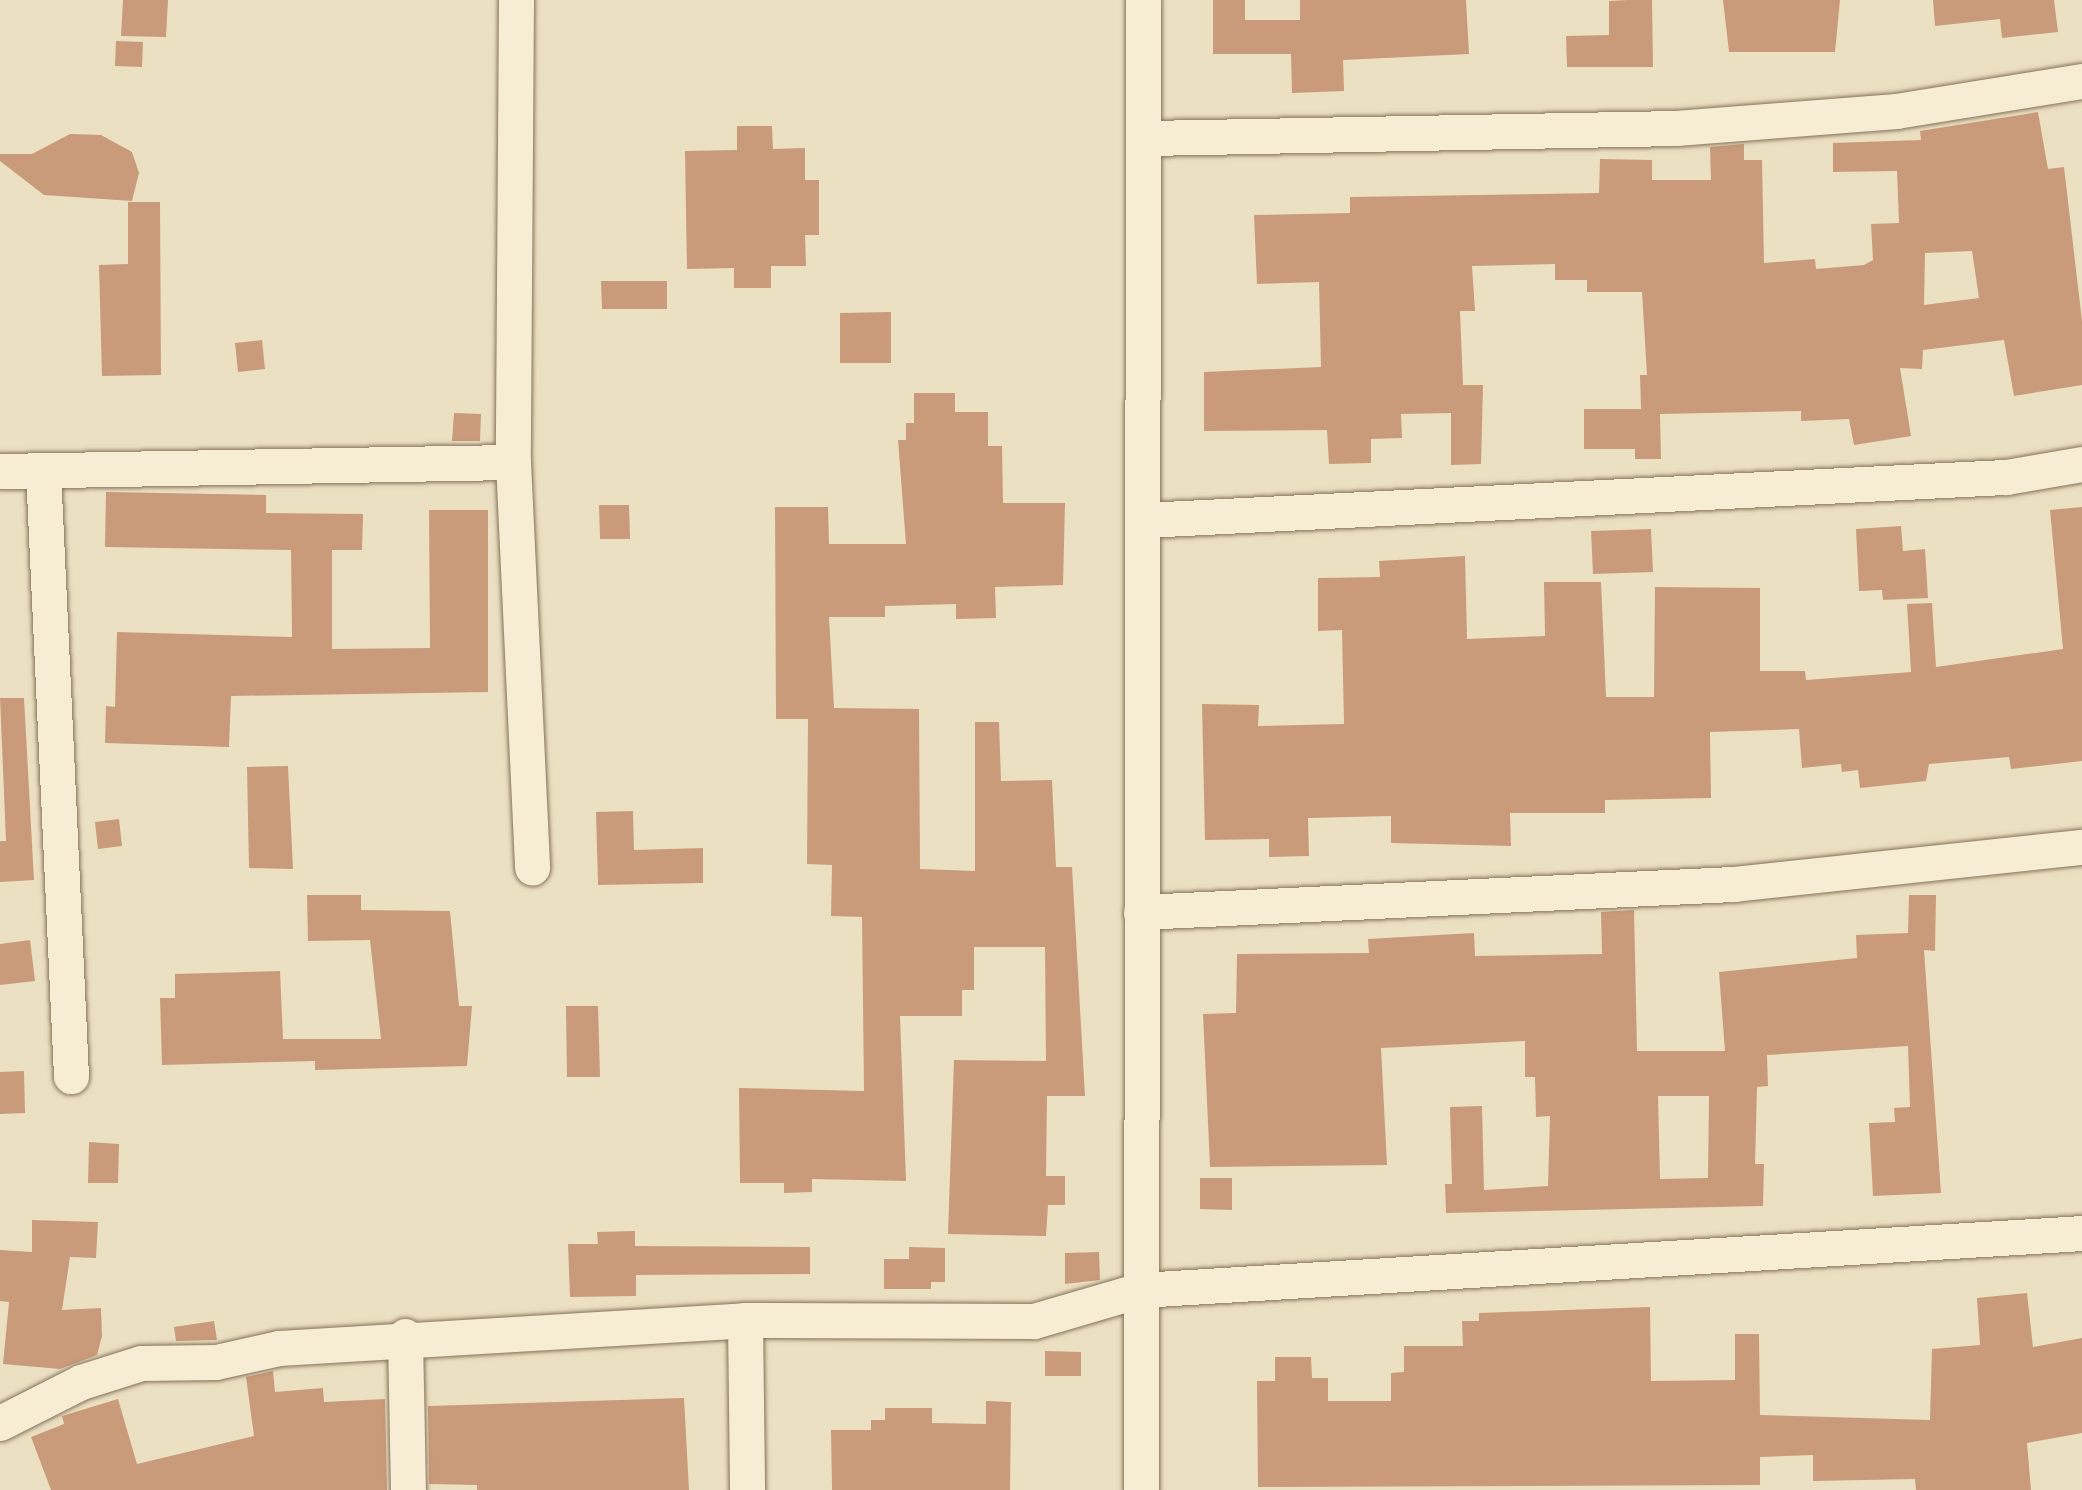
<!DOCTYPE html>
<html>
<head>
<meta charset="utf-8">
<style>
	body { margin:0 }
	#map { position:relative; width:2082px; height:1490px; overflow:hidden; background:#ece0c2; font-family:"Times New Roman",serif }
	div>[style] { position:absolute }
	.building>* { inset:0; background:#c99b7a }
	.roads { filter:drop-shadow(0 0 2px #85725a) drop-shadow(0 0 2px #85725a) }
	.minor>* { height:35px; margin:-17.5px; padding:0 17.5px; transform-origin:17.5px; border-radius:17.5px; background:#f7edd5 }
	span { translate:-50% -50%; white-space:nowrap; text-align:center; line-height:1.15; -webkit-text-stroke:8px #f4ead2; paint-order:stroke }
</style>
</head>
<body>
<div id="map">
	<div class="building">
		<div style="clip-path:polygon(123px 0,168px 0,166px 37px,121px 36px)"></div>
		<div style="clip-path:polygon(1213px 0,1245px 0,1245px 20px,1300px 20px,1300px 0,1466px 0,1469px 54px,1343px 60px,1344px 91px,1292px 93px,1291px 54px,1213px 54px)"></div>
		<div style="clip-path:polygon(1628px 0,1652px 0,1653px 67px,1567px 67px,1566px 36px,1609px 35px,1609px 1px)"></div>
		<div style="clip-path:polygon(1723px 0,1840px 0,1835px 52px,1729px 52px)"></div>
		<div style="clip-path:polygon(1933px 0,2054px 0,2058px 32px,2002px 38px,2000px 19px,1935px 26px)"></div>
		<div style="clip-path:polygon(116px 41px,143px 42px,142px 67px,115px 66px)"></div>
		<div style="clip-path:polygon(evenodd,2038px 112px,2048px 169px,2064px 167px,2082px 321px,2082px 385px,2014px 396px,2004px 340px,1923px 350px,1922px 369px,1900px 368px,1911px 436px,1854px 445px,1849px 419px,1801px 421px,1801px 411px,1660px 414px,1661px 459px,1635px 459px,1635px 449px,1584px 449px,1584px 409px,1641px 409px,1640px 375px,1647px 375px,1642px 292px,1587px 292px,1587px 280px,1555px 280px,1555px 264px,1472px 266px,1475px 311px,1460px 311px,1463px 385px,1483px 385px,1481px 464px,1451px 465px,1451px 413px,1401px 414px,1402px 438px,1371px 439px,1371px 463px,1329px 464px,1327px 430px,1204px 431px,1204px 372px,1321px 367px,1319px 282px,1257px 284px,1254px 215px,1350px 213px,1350px 197px,1599px 193px,1600px 159px,1652px 160px,1652px 180px,1711px 180px,1710px 147px,1744px 144px,1744px 160px,1762px 160px,1764px 263px,1815px 259px,1816px 269px,1864px 265px,1873px 260px,1871px 224px,1899px 223px,1897px 171px,1833px 172px,1833px 143px,1921px 140px,1920px 131px,2038px 112px,1972px 251px,1979px 298px,1924px 305px,1925px 253px,1972px 251px)"></div>
		<div style="clip-path:polygon(737px 126px,772px 126px,773px 149px,805px 148px,805px 180px,819px 180px,819px 235px,805px 235px,806px 266px,771px 266px,771px 288px,734px 288px,734px 268px,687px 269px,685px 151px,737px 150px)"></div>
		<div style="clip-path:polygon(70px 134px,101px 135px,132px 152px,139px 173px,132px 201px,44px 195px,0 161px,0 154px,32px 154px)"></div>
		<div style="clip-path:polygon(128px 202px,160px 202px,161px 375px,102px 376px,99px 265px,128px 264px)"></div>
		<div style="clip-path:polygon(601px 281px,667px 281px,667px 309px,602px 309px)"></div>
		<div style="clip-path:polygon(891px 312px,891px 363px,840px 363px,840px 313px)"></div>
		<div style="clip-path:polygon(262px 340px,265px 369px,238px 372px,235px 343px)"></div>
		<div style="clip-path:polygon(914px 393px,955px 393px,955px 412px,988px 412px,988px 446px,1002px 446px,1003px 503px,1065px 503px,1063px 585px,995px 587px,996px 618px,956px 619px,956px 604px,885px 606px,885px 617px,829px 617px,834px 708px,919px 709px,920px 869px,975px 871px,975px 722px,999px 722px,1001px 781px,1052px 780px,1056px 867px,1072px 867px,1085px 1096px,1047px 1096px,1046px 1176px,1065px 1176px,1065px 1205px,1048px 1205px,1046px 1236px,948px 1234px,954px 1060px,1046px 1061px,1045px 947px,974px 947px,974px 990px,962px 990px,962px 1016px,900px 1016px,906px 1181px,812px 1179px,812px 1192px,784px 1193px,784px 1183px,740px 1183px,739px 1088px,864px 1091px,862px 917px,831px 916px,832px 865px,807px 864px,808px 719px,776px 719px,775px 507px,828px 507px,829px 544px,906px 544px,898px 440px,906px 440px,906px 423px,914px 423px)"></div>
		<div style="clip-path:polygon(454px 413px,481px 414px,480px 441px,452px 441px)"></div>
		<div style="clip-path:polygon(106px 492px,266px 495px,266px 513px,363px 514px,362px 550px,332px 550px,332px 649px,430px 648px,429px 510px,488px 510px,488px 692px,231px 696px,229px 747px,105px 743px,106px 706px,115px 707px,117px 632px,292px 637px,291px 550px,105px 547px)"></div>
		<div style="clip-path:polygon(599px 505px,629px 505px,630px 539px,600px 539px)"></div>
		<div style="clip-path:polygon(2082px 507px,2082px 761px,2011px 769px,2009px 757px,1929px 764px,1926px 781px,1860px 788px,1858px 770px,1842px 772px,1841px 764px,1802px 768px,1799px 729px,1710px 732px,1711px 798px,1605px 800px,1605px 813px,1510px 813px,1511px 846px,1391px 843px,1391px 816px,1308px 818px,1309px 856px,1269px 857px,1269px 839px,1205px 840px,1202px 704px,1259px 705px,1258px 726px,1344px 724px,1342px 630px,1318px 631px,1318px 578px,1380px 577px,1379px 561px,1465px 556px,1467px 639px,1545px 636px,1544px 582px,1601px 582px,1606px 697px,1654px 697px,1655px 587px,1760px 588px,1760px 671px,1805px 671px,1806px 680px,1911px 672px,1907px 604px,1932px 603px,1936px 667px,2063px 649px,2050px 510px)"></div>
		<div style="clip-path:polygon(1901px 526px,1903px 551px,1925px 549px,1928px 598px,1883px 600px,1882px 590px,1859px 591px,1856px 529px)"></div>
		<div style="clip-path:polygon(1651px 529px,1653px 572px,1593px 574px,1591px 531px)"></div>
		<div style="clip-path:polygon(0 698px,24px 698px,34px 880px,0 882px,0 841px,6px 841px)"></div>
		<div style="clip-path:polygon(288px 766px,293px 869px,249px 868px,247px 767px)"></div>
		<div style="clip-path:polygon(633px 811px,634px 850px,703px 848px,703px 883px,598px 885px,596px 812px)"></div>
		<div style="clip-path:polygon(119px 819px,122px 846px,98px 849px,95px 822px)"></div>
		<div style="clip-path:polygon(307px 895px,361px 895px,361px 910px,450px 911px,459px 1006px,472px 1006px,467px 1066px,315px 1070px,315px 1061px,162px 1065px,160px 998px,175px 998px,175px 974px,280px 971px,283px 1039px,381px 1039px,370px 940px,308px 941px)"></div>
		<div style="clip-path:polygon(evenodd,1909px 895px,1936px 895px,1935px 951px,1924px 950px,1941px 1193px,1873px 1196px,1869px 1123px,1895px 1122px,1894px 1108px,1910px 1107px,1908px 1046px,1767px 1055px,1768px 1086px,1757px 1087px,1755px 1164px,1764px 1164px,1763px 1206px,1446px 1213px,1445px 1184px,1452px 1184px,1450px 1107px,1482px 1106px,1484px 1190px,1548px 1186px,1550px 1116px,1536px 1117px,1535px 1077px,1525px 1077px,1525px 1041px,1381px 1048px,1387px 1165px,1210px 1167px,1203px 1014px,1236px 1013px,1237px 954px,1369px 953px,1368px 939px,1474px 933px,1475px 956px,1602px 954px,1601px 912px,1634px 910px,1637px 1051px,1725px 1051px,1719px 972px,1857px 958px,1856px 935px,1908px 933px,1909px 895px,1658px 1096px,1709px 1096px,1708px 1178px,1660px 1179px,1658px 1096px)"></div>
		<div style="clip-path:polygon(30px 940px,35px 981px,0 985px,0 944px)"></div>
		<div style="clip-path:polygon(566px 1006px,598px 1006px,600px 1077px,567px 1077px)"></div>
		<div style="clip-path:polygon(24px 1071px,25px 1113px,0 1114px,0 1072px)"></div>
		<div style="clip-path:polygon(89px 1142px,119px 1144px,118px 1183px,88px 1183px)"></div>
		<div style="clip-path:polygon(1200px 1178px,1232px 1178px,1232px 1210px,1200px 1209px)"></div>
		<div style="clip-path:polygon(32px 1220px,98px 1222px,96px 1258px,70px 1257px,62px 1310px,101px 1308px,102px 1336px,97px 1355px,60px 1369px,3px 1364px,9px 1302px,0 1301px,0 1250px,32px 1252px)"></div>
		<div style="clip-path:polygon(635px 1231px,635px 1246px,810px 1247px,810px 1274px,636px 1275px,636px 1296px,570px 1297px,568px 1244px,598px 1244px,597px 1232px)"></div>
		<div style="clip-path:polygon(909px 1247px,945px 1248px,945px 1282px,931px 1282px,931px 1289px,884px 1289px,884px 1259px,909px 1259px)"></div>
		<div style="clip-path:polygon(1099px 1252px,1100px 1280px,1065px 1284px,1065px 1253px)"></div>
		<div style="clip-path:polygon(2027px 1293px,2033px 1347px,2082px 1338px,2082px 1433px,2027px 1443px,2031px 1490px,1916px 1490px,1915px 1479px,1813px 1481px,1813px 1455px,1760px 1457px,1760px 1485px,1258px 1487px,1257px 1381px,1275px 1381px,1275px 1357px,1311px 1357px,1312px 1378px,1328px 1378px,1328px 1401px,1391px 1401px,1391px 1373px,1404px 1372px,1404px 1346px,1463px 1346px,1462px 1321px,1479px 1321px,1479px 1313px,1650px 1307px,1651px 1381px,1735px 1380px,1735px 1334px,1759px 1334px,1760px 1415px,1930px 1420px,1932px 1349px,1980px 1345px,1977px 1298px)"></div>
		<div style="clip-path:polygon(214px 1321px,217px 1340px,176px 1341px,174px 1327px)"></div>
		<div style="clip-path:polygon(1045px 1351px,1081px 1352px,1081px 1376px,1045px 1376px)"></div>
		<div style="clip-path:polygon(273px 1371px,275px 1392px,323px 1388px,324px 1402px,385px 1399px,387px 1490px,51px 1490px,31px 1437px,64px 1424px,62px 1416px,118px 1399px,137px 1464px,254px 1436px,246px 1377px)"></div>
		<div style="clip-path:polygon(684px 1398px,689px 1490px,477px 1490px,477px 1485px,429px 1484px,428px 1406px)"></div>
		<div style="clip-path:polygon(986px 1401px,1011px 1402px,1010px 1490px,832px 1490px,831px 1430px,871px 1430px,871px 1420px,885px 1420px,885px 1408px,932px 1408px,932px 1423px,986px 1424px)"></div>
	</div>
	<div class="roads">
		<div class="minor">
			<div style="left:516px;top:0;width:462px;rotate:90.4deg"></div>
			<div style="left:513px;top:462px;width:406px;rotate:87.3deg"></div>
			<div style="left:1147px;top:138px;width:529px;rotate:-1.08deg"></div>
			<div style="left:1676px;top:128px;width:221px;rotate:-4.4deg"></div>
			<div style="left:1896px;top:111px;width:188px;rotate:-9.2deg"></div>
			<div style="left:0;top:471px;width:513px;rotate:-1.01deg"></div>
			<div style="left:43px;top:471px;width:606px;rotate:87.35deg"></div>
			<div style="left:1144px;top:520px;width:863px;rotate:-2.86deg"></div>
			<div style="left:2006px;top:477px;width:77px;rotate:-9.7deg"></div>
			<div style="left:1141px;top:912px;width:593px;rotate:-2.71deg"></div>
			<div style="left:1733px;top:884px;width:351px;rotate:-6.1deg"></div>
			<div style="left:745px;top:1320px;width:170px;rotate:89.3deg"></div>
			<div style="left:405px;top:1336px;width:154px;rotate:88.9deg"></div>
			<div style="left:0;top:1423px;width:91px;rotate:-26.8deg"></div>
			<div style="left:81px;top:1382px;width:63px;rotate:-17.6deg"></div>
			<div style="left:141px;top:1363px;width:75px;rotate:-0.8deg"></div>
			<div style="left:216px;top:1362px;width:65px;rotate:-12.5deg"></div>
			<div style="left:279px;top:1348px;width:467px;rotate:-3.4deg"></div>
			<div style="left:745px;top:1320px;width:289px;rotate:0.2deg"></div>
			<div style="left:1034px;top:1321px;width:110px;rotate:-16.3deg"></div>
			<div style="left:1140px;top:1290px;width:944px;rotate:-3.46deg"></div>
			<div style="left:1141px;top:1490px;width:1490px;rotate:-89.92deg"></div>
		</div>
	</div>
</div>
</body>
</html>
